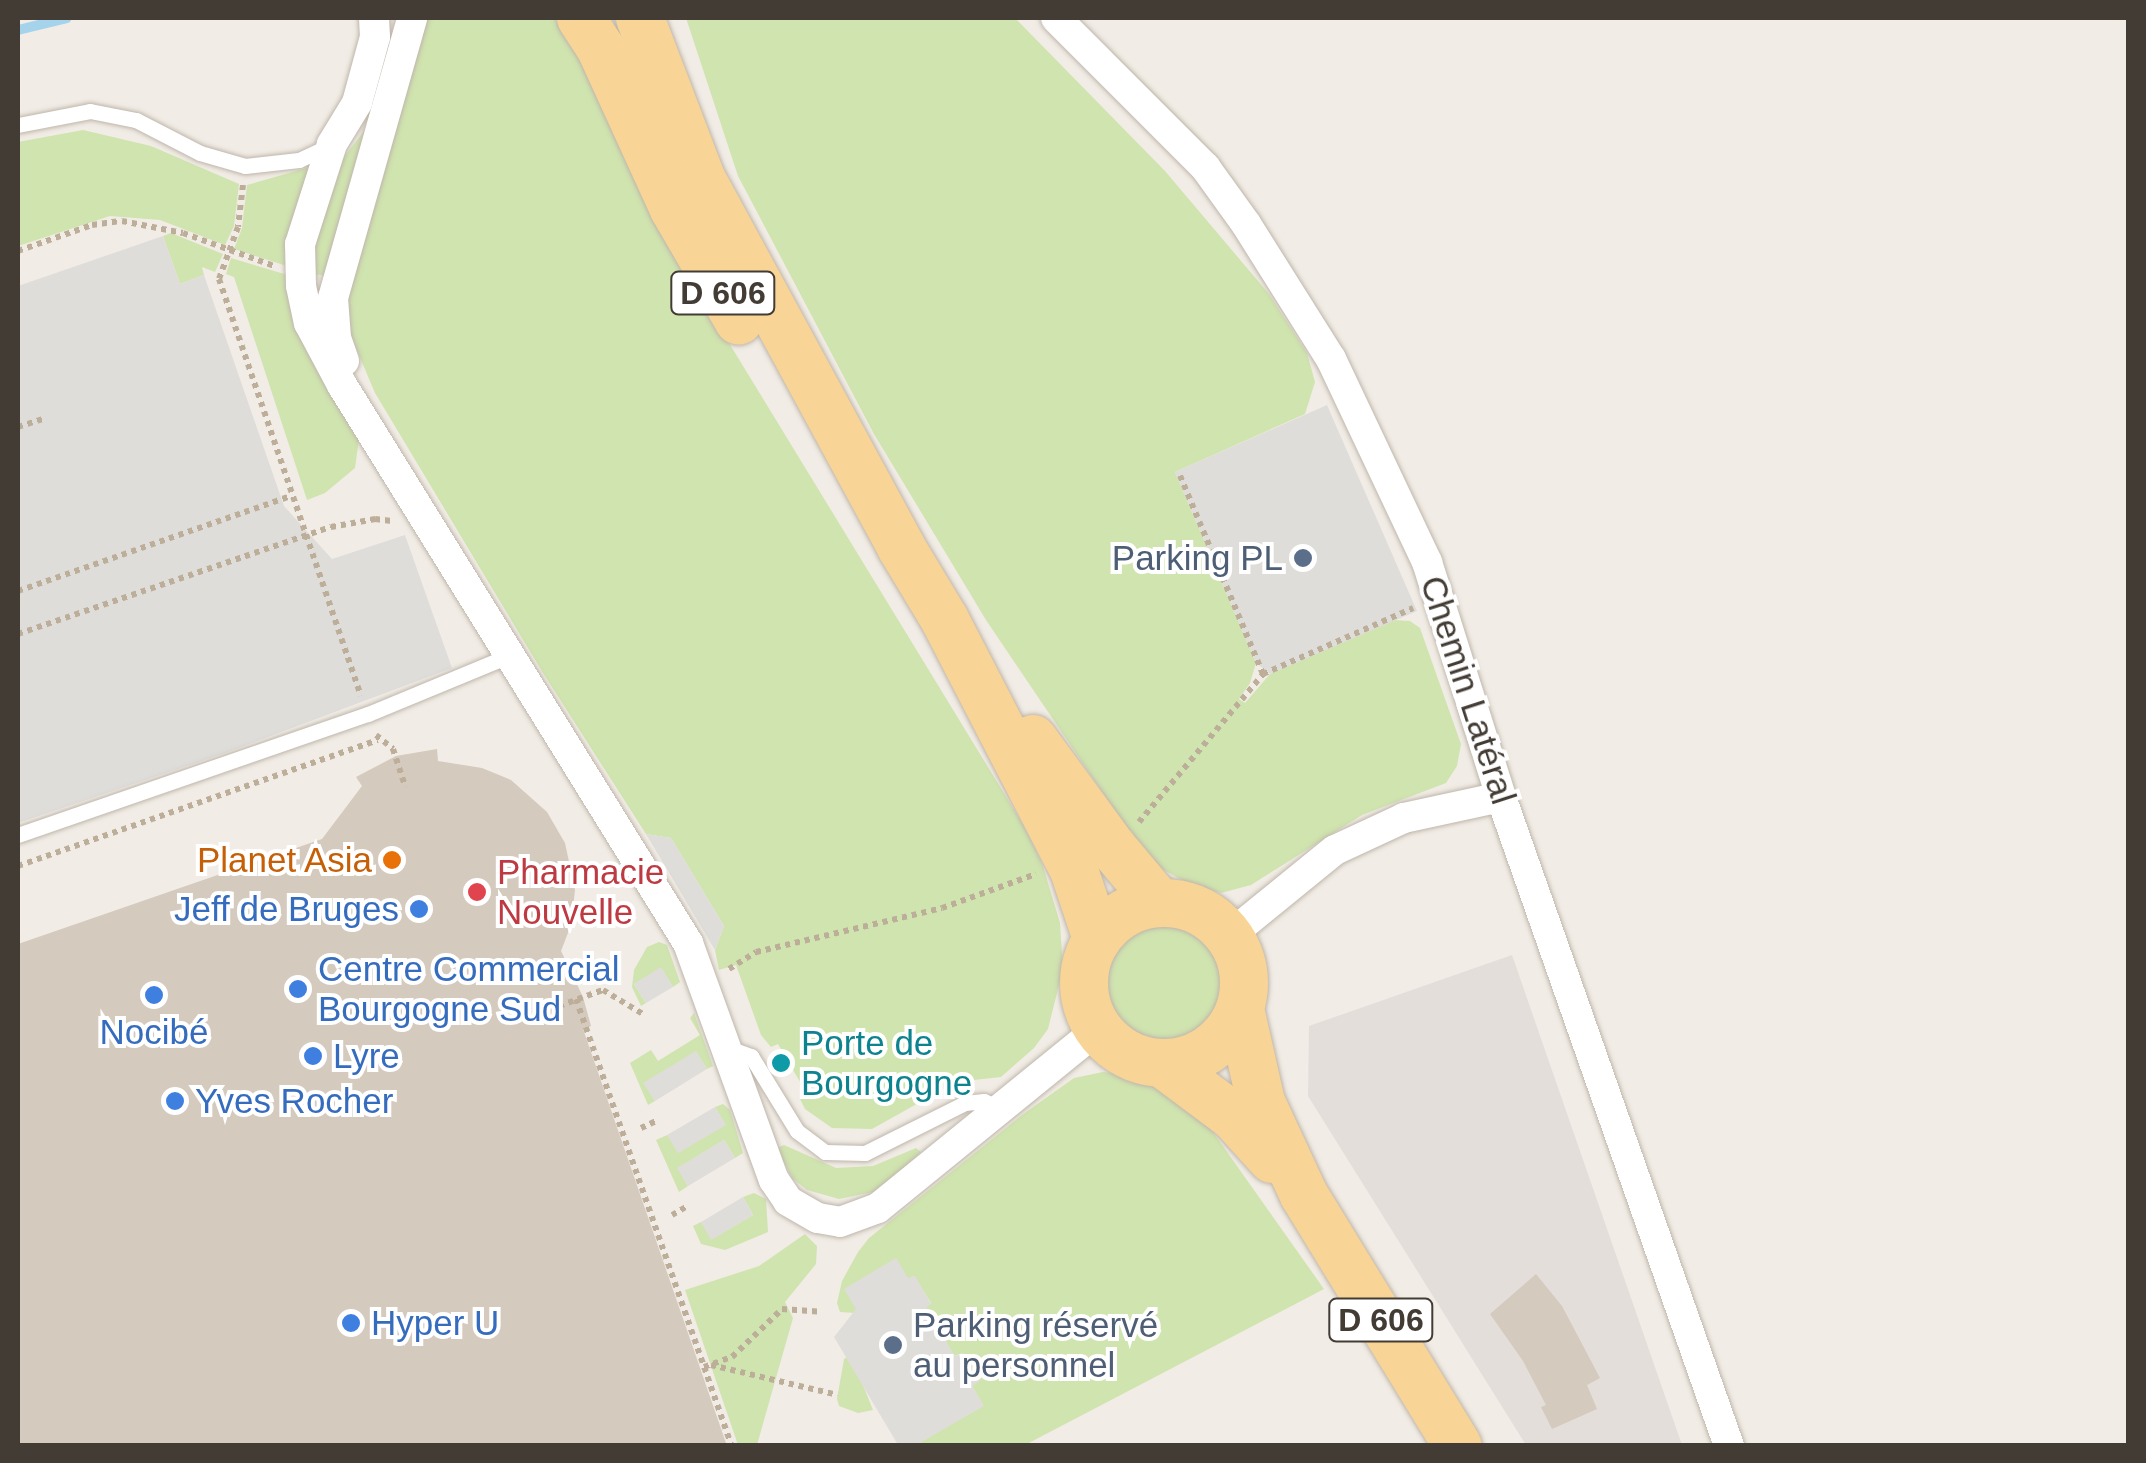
<!DOCTYPE html>
<html>
<head>
<meta charset="utf-8">
<style>
	body { margin:0 }
	#map { position:relative; width:2146px; height:1463px; overflow:hidden; background:#f1ece5; font-family:Helvetica,sans-serif }
	div>[style] { position:absolute }
	.industrial>* { inset:0; background:#e3deda }
	.green>* { inset:0; background:#d0e4af }
	.round { border-radius:50% }
	.parking>* { inset:0; background:#dfddda }
	.stream>* { height:10px; margin:-5px; padding:0 5px; transform-origin:5px; border-radius:5px; background:#a4d3eb }
	.building>* { inset:0; background:#d5cabe }
	.path>* { height:6px; margin-top:-3px; transform-origin:0; background:repeating-linear-gradient(90deg,#bdae9a 0 5px,transparent 0 10px) }
	.roads { filter:drop-shadow(0 0 2px #bfb6ab) drop-shadow(0 0 2px #bfb6ab) }
	.lane>* { height:15px; margin:-7.5px; padding:0 7.5px; transform-origin:7.5px; border-radius:7.5px; background:#fff }
	.street>* { height:30px; margin:-15px; padding:0 15px; transform-origin:15px; border-radius:15px; background:#fff }
	.primary>* { height:48px; margin:-24px; padding:0 24px; transform-origin:24px; border-radius:24px; background:#f8d597 }
	.primary>.ring { margin:-24px; padding:0; box-sizing:content-box; background:none; border:48px solid #f8d597; border-radius:50% }
	.dots>* { width:28px; height:28px; translate:-50% -50%; box-sizing:border-box; border:5px solid #fff; border-radius:50% }
	span { translate:-50% -50%; white-space:nowrap; text-align:center; line-height:1.15; -webkit-text-stroke:8px #fff; paint-order:stroke }
	.shield-label span { padding:2px 8px; background:#fff; border:2px solid; border-radius:8px; -webkit-text-stroke-width:0 }
	.shield-label { font-size:32px; color:#433c35; font-weight:700 }
	.service-label { font-size:35px; color:#4e5e75 }
	.right { translate:-100% -50%; text-align:right }
	.left { translate:0 -50%; text-align:left }
	.street-label { font-size:35px; color:#433c35 }
	.food-label { font-size:35px; color:#c56008 }
	.health-label { font-size:35px; color:#be3a42 }
	.shop-label { font-size:35px; color:#366cbe }
	.culture-label { font-size:35px; color:#0d838f }
	.frame { position:absolute; inset:0; border:20px solid #433c35; pointer-events:none }
</style>
</head>
<body>
<div id="map">
	<div class="industrial">
		<div style="clip-path:polygon(1512px 955px,1682px 1445px,1526px 1445px,1308px 1096px,1309px 1026px)"></div>
	</div>
	<div class="green">
		<div style="clip-path:polygon(427px 18px,554px 18px,572px 39px,652px 217px,1024px 826px,1042px 863px,1060px 923px,1063px 969px,1048px 1029px,1034px 1048px,1001px 1077px,956px 1082px,872px 1129px,832px 1128px,805px 1109px,800px 1099px,807px 1094px,778px 1044px,771px 1047px,761px 1035px,736px 965px,719px 970px,715px 950px,724px 926px,671px 838px,646px 834px,543px 673px,375px 393px,348px 329px,347px 266px)"></div>
		<div style="clip-path:polygon(686px 18px,1015px 18px,1165px 171px,1269px 294px,1307px 353px,1315px 382px,1305px 414px,1175px 472px,1256px 663px,1250px 683px,1239px 699px,1245px 703px,1270px 674px,1394px 620px,1410px 621px,1420px 628px,1461px 744px,1457px 766px,1446px 783px,1362px 815px,1251px 885px,1221px 893px,1191px 885px,1162px 869px,1142px 851px,986px 620px,874px 434px,738px 176px)"></div>
		<div style="clip-path:polygon(372px 121px,327px 276px,307px 273px,340px 162px)"></div>
		<div style="clip-path:polygon(83px 130px,151px 146px,239px 184px,234px 226px,225px 245px,160px 220px,110px 216px,18px 246px,18px 142px)"></div>
		<div style="clip-path:polygon(310px 167px,290px 267px,234px 249px,242px 228px,247px 185px)"></div>
		<div style="clip-path:polygon(171px 233px,223px 254px,215px 272px,202px 267px,204px 275px,180px 284px,163px 236px)"></div>
		<div style="clip-path:polygon(231px 258px,291px 276px,359px 439px,355px 468px,325px 493px,307px 500px,234px 277px,226px 274px)"></div>
		<div class="round" style="left:1106px;top:923px;width:118px;height:118px"></div>
		<div style="clip-path:polygon(659px 942px,667px 945px,680px 982px,673px 987px,661px 968px,634px 984px,646px 1003px,641px 1006px,632px 987px,634px 970px,647px 947px)"></div>
		<div style="clip-path:polygon(694px 1013px,713px 1066px,707px 1069px,696px 1052px,644px 1083px,655px 1101px,648px 1105px,630px 1063px,651px 1050px,658px 1061px,700px 1035px,690px 1018px)"></div>
		<div style="clip-path:polygon(1103px 1072px,1132px 1075px,1159px 1085px,1208px 1125px,1324px 1289px,1023px 1446px,916px 1445px,983px 1405px,972px 1386px,979px 1380px,963px 1353px,863px 1385px,873px 1410px,858px 1413px,839px 1406px,837px 1399px,844px 1359px,931px 1303px,914px 1276px,855px 1313px,840px 1312px,837px 1303px,842px 1281px,858px 1252px,869px 1238px,1022px 1115px,1074px 1078px)"></div>
		<div style="clip-path:polygon(723px 1104px,730px 1110px,743px 1153px,735px 1158px,724px 1140px,678px 1168px,688px 1186px,679px 1192px,656px 1140px,667px 1135px,679px 1152px,725px 1124px,715px 1107px)"></div>
		<div style="clip-path:polygon(784px 1145px,836px 1168px,873px 1166px,916px 1148px,921px 1152px,878px 1191px,839px 1199px,807px 1190px,792px 1178px,777px 1148px)"></div>
		<div style="clip-path:polygon(754px 1193px,766px 1199px,768px 1232px,725px 1250px,701px 1244px,693px 1226px,701px 1222px,712px 1239px,753px 1215px,743px 1197px)"></div>
		<div style="clip-path:polygon(805px 1234px,817px 1246px,816px 1264px,785px 1302px,793px 1318px,757px 1445px,738px 1445px,685px 1290px,759px 1266px)"></div>
	</div>
	<div class="parking">
		<div style="clip-path:polygon(163px 236px,180px 284px,204px 275px,284px 506px,332px 559px,405px 535px,452px 668px,225px 753px,18px 823px,18px 286px)"></div>
		<div style="clip-path:polygon(1327px 405px,1417px 611px,1270px 674px,1256px 663px,1175px 472px)"></div>
		<div style="clip-path:polygon(646px 834px,671px 838px,724px 926px,715px 950px)"></div>
		<div style="clip-path:polygon(661px 967px,673px 987px,646px 1003px,634px 984px)"></div>
		<div style="clip-path:polygon(696px 1051px,707px 1069px,655px 1101px,643px 1083px)"></div>
		<div style="clip-path:polygon(715px 1107px,726px 1125px,678px 1153px,667px 1135px)"></div>
		<div style="clip-path:polygon(724px 1140px,735px 1158px,688px 1186px,677px 1168px)"></div>
		<div style="clip-path:polygon(743px 1197px,753px 1215px,711px 1240px,701px 1222px)"></div>
		<div style="clip-path:polygon(896px 1258px,908px 1278px,915px 1276px,931px 1304px,926px 1308px,955px 1356px,963px 1353px,980px 1381px,972px 1386px,984px 1406px,916px 1445px,898px 1445px,834px 1337px,856px 1309px,844px 1289px)"></div>
	</div>
	<div class="stream">
		<div style="left:18px;top:30px;width:50px;rotate:-13.8deg"></div>
	</div>
	<div class="building">
		<div style="clip-path:polygon(437px 749px,438px 761px,482px 768px,511px 780px,547px 812px,565px 843px,575px 890px,571px 925px,561px 951px,583px 997px,591px 1026px,583px 1029px,727px 1446px,18px 1446px,18px 944px,322px 839px,362px 786px,356px 777px,396px 756px)"></div>
		<div style="clip-path:polygon(1536px 1274px,1562px 1306px,1600px 1378px,1587px 1385px,1597px 1409px,1552px 1429px,1541px 1407px,1546px 1405px,1523px 1361px,1490px 1314px)"></div>
	</div>
	<div class="path">
		<div style="left:243px;top:185px;width:42px;rotate:96.8deg"></div>
		<div style="left:238px;top:227px;width:55px;rotate:110.1deg"></div>
		<div style="left:219px;top:279px;width:440px;rotate:71.2deg"></div>
		<div style="left:18px;top:251px;width:78px;rotate:-19.4deg"></div>
		<div style="left:92px;top:225px;width:30px;rotate:-8deg"></div>
		<div style="left:122px;top:221px;width:62px;rotate:11.1deg"></div>
		<div style="left:183px;top:233px;width:97px;rotate:19.9deg"></div>
		<div style="left:18px;top:427px;width:28px;rotate:-18deg"></div>
		<div style="left:18px;top:591px;width:289px;rotate:-19.2deg"></div>
		<div style="left:18px;top:634px;width:331px;rotate:-18.9deg"></div>
		<div style="left:331px;top:527px;width:45px;rotate:-10.3deg"></div>
		<div style="left:375px;top:519px;width:17px;rotate:7deg"></div>
		<div style="left:1263px;top:674px;width:164px;rotate:-23.7deg"></div>
		<div style="left:376px;top:735px;width:22px;rotate:39deg"></div>
		<div style="left:393px;top:749px;width:40px;rotate:72deg"></div>
		<div style="left:1139px;top:822px;width:193px;rotate:-50deg"></div>
		<div style="left:1263px;top:674px;width:215px;rotate:-112.7deg"></div>
		<div style="left:18px;top:866px;width:381px;rotate:-19.3deg"></div>
		<div style="left:729px;top:969px;width:32px;rotate:-32deg"></div>
		<div style="left:756px;top:952px;width:191px;rotate:-13.3deg"></div>
		<div style="left:942px;top:908px;width:100px;rotate:-19.9deg"></div>
		<div style="left:576px;top:999px;width:473px;rotate:70.8deg"></div>
		<div style="left:559px;top:1006px;width:47px;rotate:-20deg"></div>
		<div style="left:603px;top:990px;width:47px;rotate:31deg"></div>
		<div style="left:641px;top:1128px;width:19px;rotate:-25deg"></div>
		<div style="left:672px;top:1215px;width:16px;rotate:-30deg"></div>
		<div style="left:711px;top:1365px;width:130px;rotate:13.3deg"></div>
		<div style="left:704px;top:1367px;width:30px;rotate:-20deg"></div>
		<div style="left:732px;top:1357px;width:69px;rotate:-43.8deg"></div>
		<div style="left:782px;top:1309px;width:39px;rotate:4deg"></div>
	</div>
	<div class="roads">
		<div class="lane">
			<div style="left:18px;top:125px;width:73px;rotate:-11deg"></div>
			<div style="left:90px;top:111px;width:47px;rotate:11.1deg"></div>
			<div style="left:136px;top:120px;width:72px;rotate:27.3deg"></div>
			<div style="left:200px;top:153px;width:47px;rotate:16.1deg"></div>
			<div style="left:245px;top:166px;width:54px;rotate:-6.3deg"></div>
			<div style="left:299px;top:160px;width:33px;rotate:-25deg"></div>
			<div style="left:18px;top:835px;width:370px;rotate:-19.1deg"></div>
			<div style="left:368px;top:714px;width:152px;rotate:-22.5deg"></div>
			<div style="left:726px;top:1047px;width:27px;rotate:20deg"></div>
			<div style="left:751px;top:1056px;width:88px;rotate:58.5deg"></div>
			<div style="left:797px;top:1131px;width:35px;rotate:37deg"></div>
			<div style="left:825px;top:1152px;width:40px;rotate:1.4deg"></div>
			<div style="left:865px;top:1153px;width:112px;rotate:-26.6deg"></div>
			<div style="left:965px;top:1103px;width:19px;rotate:-6deg"></div>
			<div style="left:984px;top:1101px;width:19px;rotate:25deg"></div>
		</div>
		<div class="street">
			<div style="left:374px;top:18px;width:19px;rotate:87deg"></div>
			<div style="left:375px;top:37px;width:68px;rotate:105.3deg"></div>
			<div style="left:357px;top:103px;width:48px;rotate:121.4deg"></div>
			<div style="left:332px;top:144px;width:105px;rotate:107.7deg"></div>
			<div style="left:300px;top:244px;width:42px;rotate:88.6deg"></div>
			<div style="left:301px;top:286px;width:38px;rotate:78deg"></div>
			<div style="left:309px;top:323px;width:70px;rotate:62deg"></div>
			<div style="left:342px;top:385px;width:657px;rotate:58.2deg"></div>
			<div style="left:688px;top:943px;width:252px;rotate:70.1deg"></div>
			<div style="left:774px;top:1180px;width:25px;rotate:56deg"></div>
			<div style="left:788px;top:1201px;width:34px;rotate:30deg"></div>
			<div style="left:818px;top:1218px;width:22px;rotate:10deg"></div>
			<div style="left:840px;top:1222px;width:40px;rotate:-20.2deg"></div>
			<div style="left:878px;top:1208px;width:284px;rotate:-39.1deg"></div>
			<div style="left:1056px;top:18px;width:211px;rotate:45deg"></div>
			<div style="left:1205px;top:167px;width:70px;rotate:54.3deg"></div>
			<div style="left:1246px;top:224px;width:160px;rotate:57.8deg"></div>
			<div style="left:1331px;top:359px;width:225px;rotate:64.7deg"></div>
			<div style="left:1427px;top:562px;width:246px;rotate:72.5deg"></div>
			<div style="left:1501px;top:797px;width:688px;rotate:70.64deg"></div>
			<div style="left:344px;top:361px;width:24px;rotate:-109deg"></div>
			<div style="left:336px;top:338px;width:40px;rotate:-94.3deg"></div>
			<div style="left:333px;top:298px;width:291px;rotate:-74.2deg"></div>
			<div style="left:1229px;top:936px;width:136px;rotate:-39.1deg"></div>
			<div style="left:1335px;top:850px;width:76px;rotate:-24.9deg"></div>
			<div style="left:1404px;top:818px;width:99px;rotate:-12.2deg"></div>
		</div>
		<div class="primary">
			<div style="left:581px;top:18px;width:37px;rotate:57deg"></div>
			<div style="left:601px;top:49px;width:176px;rotate:65.5deg"></div>
			<div style="left:674px;top:209px;width:129px;rotate:59.9deg"></div>
			<div style="left:640px;top:18px;width:171px;rotate:69.1deg"></div>
			<div style="left:701px;top:178px;width:420px;rotate:61.5deg"></div>
			<div style="left:901px;top:547px;width:85px;rotate:58.9deg"></div>
			<div style="left:945px;top:620px;width:281px;rotate:62.7deg"></div>
			<div style="left:1074px;top:870px;width:73px;rotate:71.6deg"></div>
			<div style="left:1033px;top:739px;width:134px;rotate:53.8deg"></div>
			<div style="left:1112px;top:847px;width:73px;rotate:50deg"></div>
			<div class="ring" style="left:1084px;top:903px;width:112px;height:112px"></div>
			<div style="left:1240px;top:1009px;width:95px;rotate:77.3deg"></div>
			<div style="left:1261px;top:1102px;width:102px;rotate:65.2deg"></div>
			<div style="left:1304px;top:1195px;width:294px;rotate:58.5deg"></div>
			<div style="left:1162px;top:1063px;width:89px;rotate:36.7deg"></div>
			<div style="left:1233px;top:1116px;width:58px;rotate:47.8deg"></div>
		</div>
	</div>
	<div class="dots">
		<div style="left:1303px;top:558px;background:#5c6f8a"></div>
		<div style="left:392px;top:860px;background:#e8710a"></div>
		<div style="left:477px;top:892px;background:#e0444e"></div>
		<div style="left:419px;top:909px;background:#3f7fe0"></div>
		<div style="left:298px;top:989px;background:#3f7fe0"></div>
		<div style="left:154px;top:995px;background:#3f7fe0"></div>
		<div style="left:313px;top:1056px;background:#3f7fe0"></div>
		<div style="left:781px;top:1063px;background:#0f9aa8"></div>
		<div style="left:175px;top:1101px;background:#3f7fe0"></div>
		<div style="left:351px;top:1323px;background:#3f7fe0"></div>
		<div style="left:893px;top:1345px;background:#5c6f8a"></div>
	</div>
	<div class="shield-label">
		<span style="left:723px;top:293px">D 606</span>
		<span style="left:1381px;top:1320px">D 606</span>
	</div>
	<div class="service-label">
		<span class="right" style="left:1283px;top:558px">Parking PL</span>
		<span class="left" style="left:913px;top:1345px">Parking réservé<br>au personnel</span>
	</div>
	<div class="street-label">
		<span style="left:1468px;top:690px;rotate:72deg">Chemin Latéral</span>
	</div>
	<div class="food-label">
		<span class="right" style="left:372px;top:860px">Planet Asia</span>
	</div>
	<div class="health-label">
		<span class="left" style="left:497px;top:892px">Pharmacie<br>Nouvelle</span>
	</div>
	<div class="shop-label">
		<span class="right" style="left:399px;top:909px">Jeff de Bruges</span>
		<span class="left" style="left:318px;top:989px">Centre Commercial<br>Bourgogne Sud</span>
		<span style="left:154px;top:1032px">Nocibé</span>
		<span class="left" style="left:333px;top:1056px">Lyre</span>
		<span class="left" style="left:195px;top:1101px">Yves Rocher</span>
		<span class="left" style="left:371px;top:1323px">Hyper U</span>
	</div>
	<div class="culture-label">
		<span class="left" style="left:801px;top:1063px">Porte de<br>Bourgogne</span>
	</div>
	<div class="frame"></div>
</div>
</body>
</html>
